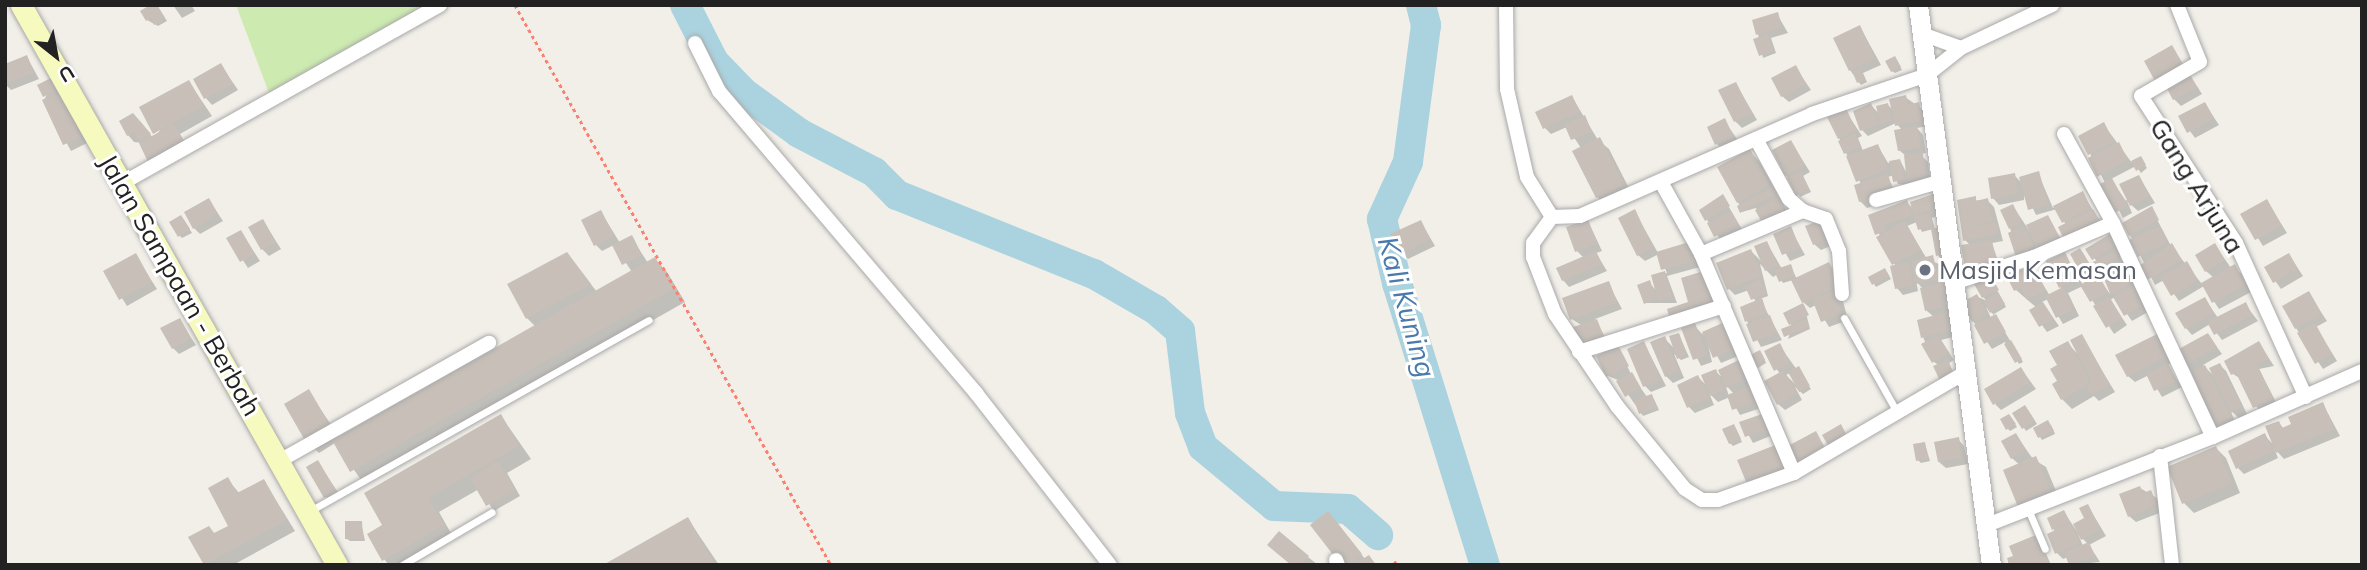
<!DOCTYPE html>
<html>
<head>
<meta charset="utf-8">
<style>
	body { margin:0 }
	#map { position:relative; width:2367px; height:570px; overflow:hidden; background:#f2efe9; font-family:Mulish,sans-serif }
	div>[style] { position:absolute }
	.grass>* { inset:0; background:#cdebb0 }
	.shadow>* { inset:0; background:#0003 }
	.river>* { height:30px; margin:-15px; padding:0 15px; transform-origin:15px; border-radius:15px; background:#aad3df }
	.building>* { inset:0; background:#c7bfb8 }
	.path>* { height:2.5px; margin-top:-1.25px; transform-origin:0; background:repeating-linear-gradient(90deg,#fa8072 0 3.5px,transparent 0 7px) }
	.roads { filter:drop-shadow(0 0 2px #a9a9a9) drop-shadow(0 0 2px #a9a9a9) }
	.service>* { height:7px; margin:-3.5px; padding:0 3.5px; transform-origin:3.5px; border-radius:3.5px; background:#fff }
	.minor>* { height:14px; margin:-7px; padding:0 7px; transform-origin:7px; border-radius:7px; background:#fff }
	.tertiary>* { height:19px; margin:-9.5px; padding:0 9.5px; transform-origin:9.5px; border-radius:9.5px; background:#fff }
	.secondary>* { height:21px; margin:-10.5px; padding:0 10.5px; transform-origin:10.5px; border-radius:10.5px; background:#f7fabf }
	.dots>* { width:19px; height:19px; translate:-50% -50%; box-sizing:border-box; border:4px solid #fff; border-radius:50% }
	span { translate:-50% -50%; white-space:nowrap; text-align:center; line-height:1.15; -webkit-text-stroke:6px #fff; paint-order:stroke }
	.street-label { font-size:26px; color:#222 }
	.worship-label { font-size:26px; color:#5b616d }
	.left { translate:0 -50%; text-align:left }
	.water-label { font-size:28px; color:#4a7aab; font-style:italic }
	.frame { position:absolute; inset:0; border:7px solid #222; pointer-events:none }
	.north { position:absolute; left:21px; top:21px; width:70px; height:70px; -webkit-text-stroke:5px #fff; paint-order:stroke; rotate:149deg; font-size:19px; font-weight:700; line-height:28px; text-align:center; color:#222 }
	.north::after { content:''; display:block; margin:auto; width:24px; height:32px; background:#222; clip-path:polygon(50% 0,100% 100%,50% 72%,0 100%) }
</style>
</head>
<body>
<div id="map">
	<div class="grass">
		<div style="clip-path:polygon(236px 5px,436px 5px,272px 101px)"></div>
	</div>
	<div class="shadow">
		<div style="clip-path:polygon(173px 5px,191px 5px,195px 11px,182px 18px)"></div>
		<div style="clip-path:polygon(158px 7px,167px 21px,158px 26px,147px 20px)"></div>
		<div style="clip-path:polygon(1777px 14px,1788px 33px,1771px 38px,1776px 53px,1763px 58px,1758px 34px)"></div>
		<div style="clip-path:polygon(1860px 27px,1881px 65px,1863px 73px,1867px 82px,1861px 85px,1850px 70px)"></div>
		<div style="clip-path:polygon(2172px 47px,2202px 94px,2181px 106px,2174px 99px)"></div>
		<div style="clip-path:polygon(27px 57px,39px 79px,11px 90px,5px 84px)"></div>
		<div style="clip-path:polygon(1897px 61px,1902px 70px,1895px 73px,1892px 71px)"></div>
		<div style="clip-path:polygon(221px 65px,238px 90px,212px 105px,204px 96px)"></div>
		<div style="clip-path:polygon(1796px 68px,1811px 90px,1789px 102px,1782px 96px)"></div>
		<div style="clip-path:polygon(53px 79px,87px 143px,71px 151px,44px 101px)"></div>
		<div style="clip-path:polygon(189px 82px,212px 116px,180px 134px,189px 149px,134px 142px,128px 135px,140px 121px,153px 138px,157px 135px)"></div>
		<div style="clip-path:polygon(1736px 84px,1757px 120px,1742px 128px,1735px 121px)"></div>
		<div style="clip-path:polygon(1572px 97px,1598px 140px,1609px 149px,1632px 194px,1607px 207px,1597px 197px,1581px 148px,1567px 127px,1551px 134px,1545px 128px)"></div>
		<div style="clip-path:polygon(1905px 97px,1925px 111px,1928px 126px,1917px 128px,1923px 135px,1926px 153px,1920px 154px,1928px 162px,1931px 188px,1898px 184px,1894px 175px,1888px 177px,1898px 198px,1867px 208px,1860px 201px,1861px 184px,1839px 138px,1845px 110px,1862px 136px,1858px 138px,1863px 151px,1878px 146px,1888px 163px,1900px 160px,1907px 174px,1906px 156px,1899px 150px,1902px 130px,1896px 123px,1868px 136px,1862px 130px,1871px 105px,1880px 115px,1888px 105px,1894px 111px)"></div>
		<div style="clip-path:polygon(2205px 104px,2219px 125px,2195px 138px,2180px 117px)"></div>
		<div style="clip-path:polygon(1724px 120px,1739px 142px,1723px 150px,1717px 144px)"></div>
		<div style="clip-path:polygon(2104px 125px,2132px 163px,2140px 158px,2147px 168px,2141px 173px,2136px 166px,2111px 179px,2126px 201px,2139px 177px,2155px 203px,2138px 211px,2127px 201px,2132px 213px,2123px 218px,2081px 136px)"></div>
		<div style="clip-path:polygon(1791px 142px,1810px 172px,1803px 176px,1811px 192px,1800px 197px,1786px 175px)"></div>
		<div style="clip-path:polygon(1749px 151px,1759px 161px,1791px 218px,1764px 223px,1756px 208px,1742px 212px,1738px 202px)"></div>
		<div style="clip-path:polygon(2038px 173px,2053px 208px,2082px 193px,2106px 230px,2066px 225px,2057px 209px,2036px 215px,2024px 189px,2024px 200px,1999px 205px,1993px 198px,2014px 175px,2023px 184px)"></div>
		<div style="clip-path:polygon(1936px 195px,1946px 213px,1932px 218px,1944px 262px,1938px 255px,1933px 229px,1922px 232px,1917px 222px,1907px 226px,1927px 259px,1939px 264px,1944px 284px,1958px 299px,1946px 302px,1957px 336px,1941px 340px,1954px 360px,1949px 363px,1957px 380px,1933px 361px,1923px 337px,1934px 317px,1927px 311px,1923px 289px,1916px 281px,1918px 291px,1903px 295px,1897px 288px,1896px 267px,1870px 216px,1907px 202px,1914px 210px)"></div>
		<div style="clip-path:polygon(1723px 197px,1743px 231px,1722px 242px,1707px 220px)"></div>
		<div style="clip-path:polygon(209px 200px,223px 221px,200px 234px,194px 228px)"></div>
		<div style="clip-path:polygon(1987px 200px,1994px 207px,2003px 241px,1992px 243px,2001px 270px,1973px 275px,1967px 268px,1970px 245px,1965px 240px,1959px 201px)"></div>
		<div style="clip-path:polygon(2267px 201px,2287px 233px,2263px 246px,2243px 214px)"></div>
		<div style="clip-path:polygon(2013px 206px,2034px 238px,2047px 217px,2066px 247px,2047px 257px,2036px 245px,2041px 257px,2019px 259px,2010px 228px)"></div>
		<div style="clip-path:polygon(2151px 208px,2171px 246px,2202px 284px,2214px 278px,2206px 271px,2215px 245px,2231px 268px,2241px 273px,2251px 292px,2219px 309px,2204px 286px,2179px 301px,2164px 280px,2155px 285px,2124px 223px)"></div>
		<div style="clip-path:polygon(601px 212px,620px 243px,631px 237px,648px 263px,655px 259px,667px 272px,685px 302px,364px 484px,335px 443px,319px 453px,309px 443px,309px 392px,340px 438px,536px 327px,527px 318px,576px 265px,597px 292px,632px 272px,614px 245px,602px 251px,596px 245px)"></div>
		<div style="clip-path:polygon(1635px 212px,1658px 253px,1689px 244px,1700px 267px,1667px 276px,1677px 303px,1645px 303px,1649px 282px,1658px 293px,1653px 276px,1667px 273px,1659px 254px,1645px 261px,1638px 255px)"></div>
		<div style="clip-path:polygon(184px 220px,192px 233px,182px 238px,180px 236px)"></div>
		<div style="clip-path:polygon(263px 221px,281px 249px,269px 256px,262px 249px)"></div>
		<div style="clip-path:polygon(1588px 221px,1602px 251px,1596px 253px,1607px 271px,1569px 287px,1563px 280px,1584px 258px,1577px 251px)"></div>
		<div style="clip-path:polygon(1421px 222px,1435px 246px,1408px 259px,1401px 253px)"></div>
		<div style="clip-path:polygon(1820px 222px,1833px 245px,1821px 250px,1814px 244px)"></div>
		<div style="clip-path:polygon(1790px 228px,1805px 255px,1790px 261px,1775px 234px)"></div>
		<div style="clip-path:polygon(241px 232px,260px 261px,248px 268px,229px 239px)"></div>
		<div style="clip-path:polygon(2117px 242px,2121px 260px,2153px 309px,2132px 321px,2115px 297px,2110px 300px,2127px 325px,2114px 334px,2083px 286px,2068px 293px,2079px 316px,2063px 324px,2048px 299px,2042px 302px,2059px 326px,2047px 332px,2032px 311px,2037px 308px,2016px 290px,2032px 266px,2050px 296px,2062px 290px,2049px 262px,2064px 254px,2083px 285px,2097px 276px,2110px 294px,2102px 268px,2088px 250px)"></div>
		<div style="clip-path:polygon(1767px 243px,1782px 269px,1790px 266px,1797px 279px,1829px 264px,1835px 271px,1848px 320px,1829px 327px,1816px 305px,1810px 308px,1803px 302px,1793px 280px,1783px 283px,1778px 274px,1773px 277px,1760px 264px,1768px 296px,1760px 299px,1782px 340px,1761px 347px,1747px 321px,1756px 302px,1749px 290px,1735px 295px,1729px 289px,1751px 251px,1763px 263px)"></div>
		<div style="clip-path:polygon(2083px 253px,2092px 269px,2085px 274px,2082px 271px)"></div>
		<div style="clip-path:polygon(135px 255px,157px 289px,127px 306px,105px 271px)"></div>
		<div style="clip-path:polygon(2289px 255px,2303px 276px,2281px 289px,2266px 268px)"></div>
		<div style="clip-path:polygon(1887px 272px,1891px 279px,1876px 287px,1874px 284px)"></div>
		<div style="clip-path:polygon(evenodd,1990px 277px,2006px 307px,1994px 314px,2023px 362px,2019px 364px,2005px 342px,1992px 349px,1973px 321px,1976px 296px,1987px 301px,1983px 297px,1990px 277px,1986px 307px,1995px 316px,1991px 318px,1986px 307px)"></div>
		<div style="clip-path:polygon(1608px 283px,1622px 309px,1595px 319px,1609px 344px,1572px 319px)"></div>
		<div style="clip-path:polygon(2308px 293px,2327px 321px,2316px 327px,2337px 361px,2323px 369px,2296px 328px)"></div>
		<div style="clip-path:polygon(2205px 299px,2218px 318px,2245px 304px,2258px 321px,2222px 340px,2210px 324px,2192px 335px,2186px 328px)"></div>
		<div style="clip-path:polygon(1804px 305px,1810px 329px,1788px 339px,1792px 327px,1786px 314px)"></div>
		<div style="clip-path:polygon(179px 320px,196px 345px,179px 354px,173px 348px)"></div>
		<div style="clip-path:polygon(1726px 323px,1743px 354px,1721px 363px,1706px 336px,1712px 362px,1701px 366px,1683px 329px,1694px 325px,1702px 334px)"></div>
		<div style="clip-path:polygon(1679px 335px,1689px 357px,1681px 360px,1674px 354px,1684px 378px,1673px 383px,1666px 376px,1664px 338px,1675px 349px)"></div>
		<div style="clip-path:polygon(2158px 335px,2175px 361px,2167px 365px,2182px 387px,2162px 397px,2149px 375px,2135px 382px,2128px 376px)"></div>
		<div style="clip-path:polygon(2208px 335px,2222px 354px,2203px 365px,2214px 376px,2220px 365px,2226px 371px,2247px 414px,2239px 418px,2230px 410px,2236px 423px,2224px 436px,2187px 364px)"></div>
		<div style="clip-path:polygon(2081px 336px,2115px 392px,2099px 401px,2094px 396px,2072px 409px,2062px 399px,2059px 366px,2067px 343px,2077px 353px)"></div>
		<div style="clip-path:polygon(1644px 343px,1666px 386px,1651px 392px,1645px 386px)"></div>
		<div style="clip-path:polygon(2259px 343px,2274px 366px,2259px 369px,2278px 406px,2261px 414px,2241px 379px,2233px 374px)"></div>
		<div style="clip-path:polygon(evenodd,1779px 345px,1811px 389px,1803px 394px,1795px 387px,1802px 400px,1785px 410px,1778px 404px,1780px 374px,1766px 352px,1779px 345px,1790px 373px,1795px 384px,1786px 375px,1790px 373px)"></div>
		<div style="clip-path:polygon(1618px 347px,1631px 374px,1647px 397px,1654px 399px,1659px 410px,1643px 416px,1618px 380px,1608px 376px)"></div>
		<div style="clip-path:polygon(1762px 354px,1766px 363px,1758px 368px,1755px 365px)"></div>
		<div style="clip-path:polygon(evenodd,1743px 360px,1757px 383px,1749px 387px,1761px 408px,1740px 415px,1730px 397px,1718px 402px,1709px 393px,1714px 405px,1695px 413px,1689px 407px,1698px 377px,1709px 388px,1715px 371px,1724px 379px,1743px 360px,1725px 384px,1734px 394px,1729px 396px,1725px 384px)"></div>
		<div style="clip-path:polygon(2021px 369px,2036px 389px,2001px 410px,1995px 404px)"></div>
		<div style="clip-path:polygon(2323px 404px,2340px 436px,2284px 459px,2274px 448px,2278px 458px,2244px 474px,2238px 468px,2264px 435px,2276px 447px,2279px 423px,2284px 429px)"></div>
		<div style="clip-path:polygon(2028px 410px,2037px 424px,2026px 431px,2015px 413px)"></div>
		<div style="clip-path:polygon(501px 416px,531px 459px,507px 473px,520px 496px,494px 511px,479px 489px,439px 512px,452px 535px,401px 565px,389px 565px,384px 559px,385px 526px)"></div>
		<div style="clip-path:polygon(2012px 419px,2017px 427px,2010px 431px,2008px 429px)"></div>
		<div style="clip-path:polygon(1774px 420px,1778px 433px,1753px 443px,1742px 423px)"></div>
		<div style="clip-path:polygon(2051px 425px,2055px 434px,2042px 440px,2035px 429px)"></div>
		<div style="clip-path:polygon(1734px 426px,1742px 442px,1733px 446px,1730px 443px)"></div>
		<div style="clip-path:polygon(2016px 435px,2033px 459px,2046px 467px,2061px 503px,2012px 458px,2003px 442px)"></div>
		<div style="clip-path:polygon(1958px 439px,1964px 446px,1968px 464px,1946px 468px,1939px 462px)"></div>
		<div style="clip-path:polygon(1925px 444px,1930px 461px,1921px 463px,1918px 460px)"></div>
		<div style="clip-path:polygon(2216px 448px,2226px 458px,2240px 493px,2194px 513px,2184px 503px)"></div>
		<div style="clip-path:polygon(318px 462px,341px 497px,332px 503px,326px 497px)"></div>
		<div style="clip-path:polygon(228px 480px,240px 494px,264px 481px,295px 531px,233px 565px,206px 565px,191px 538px,209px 528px,215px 534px,230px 526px)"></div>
		<div style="clip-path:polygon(2140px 488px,2157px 498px,2162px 512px,2136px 522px,2129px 516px)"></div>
		<div style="clip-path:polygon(evenodd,2088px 506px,2106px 536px,2089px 545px,2100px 562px,2071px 565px,2068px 557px,2063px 559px,2057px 553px,2054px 529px,2064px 512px,2080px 536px,2088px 506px,2078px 534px,2088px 544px,2083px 546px,2078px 534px)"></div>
		<div style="clip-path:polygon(688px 519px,719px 565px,606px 565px)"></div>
		<div style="clip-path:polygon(1335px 520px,1365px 559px,1369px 557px,1376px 565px,1344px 565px)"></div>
		<div style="clip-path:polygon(361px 522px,365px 541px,350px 541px,347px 539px)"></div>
		<div style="clip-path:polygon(2042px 544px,2051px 565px,2011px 565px)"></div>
		<div style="clip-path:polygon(1308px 557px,1318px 565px,1292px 565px)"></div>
	</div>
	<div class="river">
		<div style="left:685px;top:5px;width:64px;rotate:63deg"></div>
		<div style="left:714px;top:62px;width:43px;rotate:45.9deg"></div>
		<div style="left:744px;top:93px;width:68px;rotate:36deg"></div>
		<div style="left:799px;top:133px;width:85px;rotate:27.5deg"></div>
		<div style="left:874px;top:172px;width:33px;rotate:45deg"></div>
		<div style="left:897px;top:195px;width:212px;rotate:21.9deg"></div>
		<div style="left:1094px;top:274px;width:72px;rotate:30.1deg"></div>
		<div style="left:1156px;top:310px;width:32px;rotate:41deg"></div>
		<div style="left:1180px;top:331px;width:83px;rotate:83deg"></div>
		<div style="left:1190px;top:413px;width:36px;rotate:69deg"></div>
		<div style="left:1203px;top:447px;width:92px;rotate:39.7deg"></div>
		<div style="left:1274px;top:506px;width:74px;rotate:2.3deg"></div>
		<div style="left:1348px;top:509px;width:40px;rotate:41deg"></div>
		<div style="left:1421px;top:5px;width:21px;rotate:76deg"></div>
		<div style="left:1426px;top:25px;width:138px;rotate:97.5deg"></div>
		<div style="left:1408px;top:162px;width:63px;rotate:114.5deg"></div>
		<div style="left:1382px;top:219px;width:66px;rotate:76.8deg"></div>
		<div style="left:1397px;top:283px;width:295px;rotate:72.7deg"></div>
	</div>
	<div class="building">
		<div style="clip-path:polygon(150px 5px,157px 5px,165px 18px,154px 25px,151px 18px,146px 21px,140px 11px)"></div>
		<div style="clip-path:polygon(1778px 12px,1782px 27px,1756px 35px,1752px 20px)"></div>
		<div style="clip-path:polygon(1860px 25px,1875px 58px,1849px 71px,1833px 38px)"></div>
		<div style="clip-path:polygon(1768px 34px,1774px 51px,1759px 56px,1753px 39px)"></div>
		<div style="clip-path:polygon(2172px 45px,2184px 66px,2155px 81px,2144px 61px)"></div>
		<div style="clip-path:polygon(27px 55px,34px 73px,5px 84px,5px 64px)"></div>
		<div style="clip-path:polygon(1895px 56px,1901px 67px,1891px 72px,1885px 61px)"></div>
		<div style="clip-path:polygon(221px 63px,233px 84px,204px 99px,193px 79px)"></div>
		<div style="clip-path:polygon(1796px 65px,1806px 84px,1781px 97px,1771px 78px)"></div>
		<div style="clip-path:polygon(1861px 68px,1865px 80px,1857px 83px,1852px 71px)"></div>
		<div style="clip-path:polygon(2189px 72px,2197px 88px,2173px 100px,2165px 85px)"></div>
		<div style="clip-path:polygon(53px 77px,59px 89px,43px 97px,37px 85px)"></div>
		<div style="clip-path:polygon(189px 80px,204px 106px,153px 134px,139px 107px)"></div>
		<div style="clip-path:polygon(1736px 82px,1752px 114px,1734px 122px,1718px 90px)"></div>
		<div style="clip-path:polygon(60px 91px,82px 137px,63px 145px,42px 100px)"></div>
		<div style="clip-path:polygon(1572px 95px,1580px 112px,1543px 129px,1535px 112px)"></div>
		<div style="clip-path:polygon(1906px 95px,1908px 105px,1919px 102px,1923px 120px,1895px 126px,1889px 99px)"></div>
		<div style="clip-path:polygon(2205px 102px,2214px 118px,2187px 133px,2178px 116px)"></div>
		<div style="clip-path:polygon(1871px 103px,1879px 124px,1860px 131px,1853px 111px)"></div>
		<div style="clip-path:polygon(1888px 103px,1892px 121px,1880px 124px,1876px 106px)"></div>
		<div style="clip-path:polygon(1846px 108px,1856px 130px,1838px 139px,1827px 117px)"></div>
		<div style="clip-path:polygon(133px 113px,151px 134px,138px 141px,134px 132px,127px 136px,119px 121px)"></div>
		<div style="clip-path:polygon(1585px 115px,1592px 132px,1571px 140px,1564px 124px)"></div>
		<div style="clip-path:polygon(1725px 118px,1733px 136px,1715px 145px,1707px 127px)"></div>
		<div style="clip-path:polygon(2104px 122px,2114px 142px,2088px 155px,2078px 136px)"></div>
		<div style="clip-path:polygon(174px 124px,184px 142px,148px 162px,139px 143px)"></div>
		<div style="clip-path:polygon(1917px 126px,1921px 147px,1898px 151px,1894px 130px)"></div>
		<div style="clip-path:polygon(1855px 133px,1861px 147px,1844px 154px,1838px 141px)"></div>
		<div style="clip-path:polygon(1600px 137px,1624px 184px,1596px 198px,1572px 151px)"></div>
		<div style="clip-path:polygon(1791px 140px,1805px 165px,1785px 176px,1772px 150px)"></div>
		<div style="clip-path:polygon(2119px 142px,2128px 160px,2097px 177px,2088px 158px)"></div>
		<div style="clip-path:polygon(1878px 144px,1888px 169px,1856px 182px,1846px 156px)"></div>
		<div style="clip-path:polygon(1750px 149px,1769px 185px,1737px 203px,1717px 167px)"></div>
		<div style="clip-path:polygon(1923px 153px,1925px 182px,1907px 184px,1904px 155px)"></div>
		<div style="clip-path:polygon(2141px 156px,2146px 165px,2136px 171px,2131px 161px)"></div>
		<div style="clip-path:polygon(1900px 159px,1905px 180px,1893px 182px,1889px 161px)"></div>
		<div style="clip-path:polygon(1801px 171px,1809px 189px,1796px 196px,1787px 178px)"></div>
		<div style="clip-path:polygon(2039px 171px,2048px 204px,2028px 210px,2019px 177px)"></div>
		<div style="clip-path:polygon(2015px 173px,2018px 194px,1991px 199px,1988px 178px)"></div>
		<div style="clip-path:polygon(1888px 174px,1893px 192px,1859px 202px,1854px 185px)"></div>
		<div style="clip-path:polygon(2139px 175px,2150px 196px,2130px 206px,2119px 184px)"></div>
		<div style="clip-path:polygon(2112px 178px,2127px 206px,2115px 213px,2100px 184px)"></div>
		<div style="clip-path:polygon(1771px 188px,1775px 195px,1740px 213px,1737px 206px)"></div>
		<div style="clip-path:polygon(2083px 191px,2091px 208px,2062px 223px,2053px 206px)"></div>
		<div style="clip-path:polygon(1936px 193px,1941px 206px,1914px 216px,1910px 202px)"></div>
		<div style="clip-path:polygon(1723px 194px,1730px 206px,1705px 221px,1699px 210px)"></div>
		<div style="clip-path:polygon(1976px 196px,1976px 201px,1988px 198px,1992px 221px,1965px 227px,1996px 222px,1998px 234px,1963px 241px,1957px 200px)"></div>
		<div style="clip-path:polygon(1777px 197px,1786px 211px,1763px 224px,1755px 210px)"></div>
		<div style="clip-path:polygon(209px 198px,218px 214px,193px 229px,184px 212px)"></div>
		<div style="clip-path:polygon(2267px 199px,2282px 226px,2255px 240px,2240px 214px)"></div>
		<div style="clip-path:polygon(1907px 200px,1913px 215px,1884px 226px,1886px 231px,1875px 235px,1868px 215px)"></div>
		<div style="clip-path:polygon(2013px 204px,2022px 223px,2009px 229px,2000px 210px)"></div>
		<div style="clip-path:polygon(2152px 206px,2159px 220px,2129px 236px,2122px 223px)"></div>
		<div style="clip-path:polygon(1635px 209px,1653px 248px,1637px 256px,1618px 218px)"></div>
		<div style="clip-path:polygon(2093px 209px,2101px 223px,2065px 241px,2058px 227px)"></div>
		<div style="clip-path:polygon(601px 210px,614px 236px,594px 246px,581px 220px)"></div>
		<div style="clip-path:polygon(1731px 211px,1738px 224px,1714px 237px,1707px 223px)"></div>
		<div style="clip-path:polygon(1929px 213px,1933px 226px,1918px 230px,1914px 217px)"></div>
		<div style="clip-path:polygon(181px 215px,190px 229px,178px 237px,169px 222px)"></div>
		<div style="clip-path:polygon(2048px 215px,2061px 240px,2039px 251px,2026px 225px)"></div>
		<div style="clip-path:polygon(263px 219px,276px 242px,261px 250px,248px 227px)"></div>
		<div style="clip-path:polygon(1588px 219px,1597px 244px,1575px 252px,1566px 227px)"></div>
		<div style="clip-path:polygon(1421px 220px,1430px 239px,1400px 254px,1390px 234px)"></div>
		<div style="clip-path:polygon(1821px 220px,1828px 238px,1813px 245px,1805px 226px)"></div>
		<div style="clip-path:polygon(1905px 221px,1921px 250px,1892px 265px,1876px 237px)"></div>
		<div style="clip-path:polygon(2023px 225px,2036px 250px,2017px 260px,2008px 233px)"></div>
		<div style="clip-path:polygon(1791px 226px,1800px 248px,1782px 255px,1773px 234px)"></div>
		<div style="clip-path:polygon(1944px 226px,1949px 253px,1936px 256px,1931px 229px)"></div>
		<div style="clip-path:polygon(2159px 226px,2167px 243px,2138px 257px,2129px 240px)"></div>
		<div style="clip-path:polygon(241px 230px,255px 254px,240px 262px,226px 238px)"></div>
		<div style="clip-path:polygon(2110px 234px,2117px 245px,2092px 260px,2085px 249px)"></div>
		<div style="clip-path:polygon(632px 235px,642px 255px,622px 265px,612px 245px)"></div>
		<div style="clip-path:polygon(1992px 240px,1996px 264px,1965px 269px,1961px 245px)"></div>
		<div style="clip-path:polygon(1767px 241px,1778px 266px,1765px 271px,1754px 246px)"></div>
		<div style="clip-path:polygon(1689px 242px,1695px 261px,1661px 270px,1656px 252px)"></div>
		<div style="clip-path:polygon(2172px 243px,2182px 260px,2147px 280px,2139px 266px)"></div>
		<div style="clip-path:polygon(2215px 243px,2225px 260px,2205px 272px,2195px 255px)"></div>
		<div style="clip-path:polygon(2080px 248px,2091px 266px,2080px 272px,2070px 254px)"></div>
		<div style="clip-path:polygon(1751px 249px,1762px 276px,1727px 290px,1716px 263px)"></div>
		<div style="clip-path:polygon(2118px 249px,2121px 255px,2096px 269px,2093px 262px)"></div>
		<div style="clip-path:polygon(1596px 251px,1602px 264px,1562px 281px,1556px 268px)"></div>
		<div style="clip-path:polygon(567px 252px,591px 284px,526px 319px,507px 284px)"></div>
		<div style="clip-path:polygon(2065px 252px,2078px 279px,2059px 288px,2046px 261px)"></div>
		<div style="clip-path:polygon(136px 253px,152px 282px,119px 300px,103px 271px)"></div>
		<div style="clip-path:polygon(2289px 253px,2298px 269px,2273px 283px,2264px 267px)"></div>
		<div style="clip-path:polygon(1933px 255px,1939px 279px,1916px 284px,1911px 261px)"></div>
		<div style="clip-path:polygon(655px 257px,673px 289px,350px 472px,332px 440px)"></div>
		<div style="clip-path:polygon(2123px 259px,2135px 281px,2111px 295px,2101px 272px)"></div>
		<div style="clip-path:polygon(2187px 261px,2198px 280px,2171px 296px,2160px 277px)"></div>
		<div style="clip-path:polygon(1829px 262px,1840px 285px,1802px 303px,1791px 280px)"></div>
		<div style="clip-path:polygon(1908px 262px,1913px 285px,1895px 289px,1890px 266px)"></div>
		<div style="clip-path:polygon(1791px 264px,1795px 276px,1779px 282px,1774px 270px)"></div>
		<div style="clip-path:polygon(2033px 264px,2046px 291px,2027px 300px,2021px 288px,2014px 291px,2007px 277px)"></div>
		<div style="clip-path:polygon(2235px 264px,2246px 285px,2212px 303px,2201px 283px)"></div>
		<div style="clip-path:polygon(1885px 268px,1889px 276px,1872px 285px,1868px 277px)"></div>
		<div style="clip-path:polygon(1707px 270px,1715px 301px,1670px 320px,1667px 309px,1688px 302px,1681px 278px)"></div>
		<div style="clip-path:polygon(1665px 271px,1672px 297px,1658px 301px,1651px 275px)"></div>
		<div style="clip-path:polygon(1990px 274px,1999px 290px,1982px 298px,1974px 284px)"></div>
		<div style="clip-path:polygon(2098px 274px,2108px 292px,2090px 302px,2080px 285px)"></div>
		<div style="clip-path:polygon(1760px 279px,1767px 293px,1751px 300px,1745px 286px)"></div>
		<div style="clip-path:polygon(1650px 280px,1656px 299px,1644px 304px,1637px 285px)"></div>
		<div style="clip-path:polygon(1609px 281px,1617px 302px,1570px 320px,1562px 298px)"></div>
		<div style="clip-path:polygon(1950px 281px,1952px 292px,1940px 295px,1943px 307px,1925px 311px,1920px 288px)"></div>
		<div style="clip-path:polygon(2136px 283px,2147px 303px,2124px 316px,2113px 297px)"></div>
		<div style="clip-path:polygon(2063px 287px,2074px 309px,2056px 318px,2045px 296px)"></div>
		<div style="clip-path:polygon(1834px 291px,1842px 314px,1821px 322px,1812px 299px)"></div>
		<div style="clip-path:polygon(2309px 291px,2322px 314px,2295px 329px,2282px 306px)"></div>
		<div style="clip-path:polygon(1998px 292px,2005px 304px,1990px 313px,1983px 301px)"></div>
		<div style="clip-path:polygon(1977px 294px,1987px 314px,1972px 322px,1961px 303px)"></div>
		<div style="clip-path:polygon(2109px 296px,2122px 318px,2106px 328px,2093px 306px)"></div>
		<div style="clip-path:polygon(2205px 297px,2214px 313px,2185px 329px,2175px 313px)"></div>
		<div style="clip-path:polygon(1762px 298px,1767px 313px,1745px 322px,1740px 307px)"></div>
		<div style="clip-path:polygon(2043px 302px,2054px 319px,2039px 327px,2029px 310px)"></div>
		<div style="clip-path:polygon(2246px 302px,2252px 315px,2214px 335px,2207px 322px)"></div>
		<div style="clip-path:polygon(1803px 303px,1809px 315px,1789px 325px,1783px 313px)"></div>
		<div style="clip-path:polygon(1947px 312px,1951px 330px,1921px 338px,1917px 320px)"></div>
		<div style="clip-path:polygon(1996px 314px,2006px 332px,1984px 344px,1974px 325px)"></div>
		<div style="clip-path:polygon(1770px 315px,1777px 333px,1753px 342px,1746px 324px)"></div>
		<div style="clip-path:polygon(180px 318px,191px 338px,172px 349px,160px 328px)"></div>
		<div style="clip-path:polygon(1597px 319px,1604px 337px,1580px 346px,1573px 327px)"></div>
		<div style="clip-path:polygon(1806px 319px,1809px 327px,1784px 337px,1781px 329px)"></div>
		<div style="clip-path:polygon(1727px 321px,1738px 347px,1713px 358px,1702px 332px)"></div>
		<div style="clip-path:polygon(1695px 323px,1707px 355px,1693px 360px,1681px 328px)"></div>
		<div style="clip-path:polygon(2315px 323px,2332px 354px,2315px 364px,2297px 333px)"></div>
		<div style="clip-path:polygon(1679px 333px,1687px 355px,1677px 359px,1669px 336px)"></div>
		<div style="clip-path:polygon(2159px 333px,2170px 354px,2127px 377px,2115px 355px)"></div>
		<div style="clip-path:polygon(2208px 333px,2217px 347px,2186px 365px,2177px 350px)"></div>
		<div style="clip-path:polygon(2082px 334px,2110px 385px,2091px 395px,2087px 387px,2091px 380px,2070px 340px)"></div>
		<div style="clip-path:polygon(1938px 335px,1949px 353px,1932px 363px,1921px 344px)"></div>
		<div style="clip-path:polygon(1665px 336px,1679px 371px,1665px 377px,1650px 342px)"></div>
		<div style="clip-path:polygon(2011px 340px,2022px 359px,2015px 363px,2004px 344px)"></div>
		<div style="clip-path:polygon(1644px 341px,1661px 380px,1643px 387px,1627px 349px)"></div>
		<div style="clip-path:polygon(2068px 341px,2089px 379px,2087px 385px,2061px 400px,2052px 384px,2057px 381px,2050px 369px,2057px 365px,2049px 351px)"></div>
		<div style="clip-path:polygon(2259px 341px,2269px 359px,2231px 375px,2224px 361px)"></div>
		<div style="clip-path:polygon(1780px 343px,1790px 363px,1774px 371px,1764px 351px)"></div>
		<div style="clip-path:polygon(1618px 345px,1629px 366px,1606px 377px,1596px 356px)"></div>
		<div style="clip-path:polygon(1760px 350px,1765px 360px,1754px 366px,1748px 356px)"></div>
		<div style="clip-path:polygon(1743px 358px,1752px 377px,1726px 388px,1718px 370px)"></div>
		<div style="clip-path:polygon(1948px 360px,1955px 377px,1941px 383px,1933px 366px)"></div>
		<div style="clip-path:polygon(2168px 363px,2177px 381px,2154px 391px,2146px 374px)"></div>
		<div style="clip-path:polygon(2220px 363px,2242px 407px,2231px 413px,2209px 368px)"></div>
		<div style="clip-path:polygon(2257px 364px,2273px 399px,2253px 408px,2236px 373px)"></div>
		<div style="clip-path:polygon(2205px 365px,2231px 416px,2216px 431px,2191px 372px)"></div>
		<div style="clip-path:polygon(1799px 366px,1810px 386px,1799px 392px,1788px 372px)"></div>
		<div style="clip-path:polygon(2021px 367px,2030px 382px,1993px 405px,1984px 389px)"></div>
		<div style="clip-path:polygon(1716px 369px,1724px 391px,1710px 396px,1701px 375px)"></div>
		<div style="clip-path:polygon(1784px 370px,1797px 394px,1777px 405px,1764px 381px)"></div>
		<div style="clip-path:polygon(1632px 372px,1641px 388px,1625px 397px,1616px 381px)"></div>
		<div style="clip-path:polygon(1698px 375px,1709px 398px,1687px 408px,1677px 385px)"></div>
		<div style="clip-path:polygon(1751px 386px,1756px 402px,1732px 410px,1727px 395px)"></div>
		<div style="clip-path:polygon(309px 389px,332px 429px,307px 444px,284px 404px)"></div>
		<div style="clip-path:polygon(1652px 394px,1657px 408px,1639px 414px,1634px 400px)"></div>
		<div style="clip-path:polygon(2323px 402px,2334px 429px,2276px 453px,2265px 426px,2279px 421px,2282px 428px,2291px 424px,2288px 417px)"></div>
		<div style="clip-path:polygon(2025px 405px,2035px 421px,2022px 429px,2012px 413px)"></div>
		<div style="clip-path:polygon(1768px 412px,1773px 427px,1745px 437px,1739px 422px)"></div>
		<div style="clip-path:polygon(501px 414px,519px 446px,428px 498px,444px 525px,382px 561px,367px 534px,382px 525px,364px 493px)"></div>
		<div style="clip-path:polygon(2009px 414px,2016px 424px,2006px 430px,2000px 419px)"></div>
		<div style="clip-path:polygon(2048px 420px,2054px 431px,2038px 438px,2033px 428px)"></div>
		<div style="clip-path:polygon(1734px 424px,1741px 439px,1729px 444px,1722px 429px)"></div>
		<div style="clip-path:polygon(1841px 424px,1847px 436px,1829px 447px,1822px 435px)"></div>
		<div style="clip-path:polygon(1816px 431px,1825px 448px,1797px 463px,1788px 446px)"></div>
		<div style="clip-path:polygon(2016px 433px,2026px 450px,2011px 459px,2001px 441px)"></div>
		<div style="clip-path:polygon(2265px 433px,2273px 451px,2236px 469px,2228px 451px)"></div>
		<div style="clip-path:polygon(1959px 437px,1962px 458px,1938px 462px,1934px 442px)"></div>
		<div style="clip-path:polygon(1925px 442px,1928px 459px,1916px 461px,1913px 444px)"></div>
		<div style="clip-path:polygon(1778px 444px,1787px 468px,1747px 484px,1737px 460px)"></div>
		<div style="clip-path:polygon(2216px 446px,2232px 483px,2182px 504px,2167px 467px)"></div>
		<div style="clip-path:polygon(2036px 456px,2052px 493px,2018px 507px,2003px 470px)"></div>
		<div style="clip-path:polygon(318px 460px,336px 491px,324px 498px,306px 467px)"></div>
		<div style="clip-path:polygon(498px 461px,515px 490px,486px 506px,470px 478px)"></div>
		<div style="clip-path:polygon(228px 477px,237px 493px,264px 479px,287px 520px,204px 565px,188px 537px,209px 526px,214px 533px,228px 526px,208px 488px)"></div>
		<div style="clip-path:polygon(2140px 486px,2143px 493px,2151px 490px,2157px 505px,2128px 517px,2119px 494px)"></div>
		<div style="clip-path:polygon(2088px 504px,2101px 530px,2081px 540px,2073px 524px,2084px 518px,2079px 508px)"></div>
		<div style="clip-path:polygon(2064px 510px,2070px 522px,2052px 530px,2047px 518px)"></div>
		<div style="clip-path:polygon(1328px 511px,1362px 554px,1347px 565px,1341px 565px,1310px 525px)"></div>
		<div style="clip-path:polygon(688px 517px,715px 565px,603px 565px)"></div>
		<div style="clip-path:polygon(345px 521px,362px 521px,363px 539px,345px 539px)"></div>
		<div style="clip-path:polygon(2070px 523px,2080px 543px,2055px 554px,2047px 534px)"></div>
		<div style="clip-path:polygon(1279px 531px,1309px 556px,1301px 565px,1291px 565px,1267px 545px)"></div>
		<div style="clip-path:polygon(2036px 535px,2048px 564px,2009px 565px,2007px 558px,2013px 556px,2009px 546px)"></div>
		<div style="clip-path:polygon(2089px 542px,2095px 556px,2069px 565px,2064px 552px)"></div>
		<div style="clip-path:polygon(1369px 555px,1376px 565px,1353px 565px)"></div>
	</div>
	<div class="path">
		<div style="left:515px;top:5px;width:643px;rotate:60.56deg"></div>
		<div style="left:1395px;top:561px;width:4px;rotate:76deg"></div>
	</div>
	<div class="roads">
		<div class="service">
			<div style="left:1844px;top:318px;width:108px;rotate:60.6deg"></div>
			<div style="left:2028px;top:509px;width:43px;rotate:67deg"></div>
			<div style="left:308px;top:512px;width:391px;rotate:-29.4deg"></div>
			<div style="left:402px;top:565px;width:104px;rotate:-30.5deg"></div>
		</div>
		<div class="minor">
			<div style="left:1506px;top:5px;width:84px;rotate:89.3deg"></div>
			<div style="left:1507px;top:89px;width:90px;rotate:77.2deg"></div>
			<div style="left:1527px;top:177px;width:47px;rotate:58deg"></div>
			<div style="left:1552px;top:217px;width:28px;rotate:-2deg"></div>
			<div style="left:1580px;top:216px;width:253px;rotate:-23.7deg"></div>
			<div style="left:1812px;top:114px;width:121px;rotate:-18.7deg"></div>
			<div style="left:1927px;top:75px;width:43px;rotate:-38.5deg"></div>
			<div style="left:1961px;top:48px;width:101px;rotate:-25.3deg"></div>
			<div style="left:2177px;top:5px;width:61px;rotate:68deg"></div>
			<div style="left:2200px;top:62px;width:68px;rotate:150deg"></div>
			<div style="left:2141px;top:96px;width:175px;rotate:57.1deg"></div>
			<div style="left:2236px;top:243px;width:169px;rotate:65.6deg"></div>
			<div style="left:1922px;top:34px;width:41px;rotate:19.7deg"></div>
			<div style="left:695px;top:43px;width:54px;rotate:63.4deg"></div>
			<div style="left:719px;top:91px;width:397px;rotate:49.6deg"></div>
			<div style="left:976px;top:393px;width:218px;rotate:52.1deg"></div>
			<div style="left:2064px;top:134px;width:102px;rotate:61.2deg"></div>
			<div style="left:2113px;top:223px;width:236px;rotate:65deg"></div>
			<div style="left:1756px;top:139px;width:68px;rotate:61.2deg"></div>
			<div style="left:1789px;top:199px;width:18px;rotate:41deg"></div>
			<div style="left:1803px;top:211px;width:24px;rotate:19deg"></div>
			<div style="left:1826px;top:219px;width:35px;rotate:68deg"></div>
			<div style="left:1839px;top:251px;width:43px;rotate:86deg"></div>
			<div style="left:1661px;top:182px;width:82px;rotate:60.9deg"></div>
			<div style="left:1701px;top:254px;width:238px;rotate:67deg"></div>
			<div style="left:121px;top:184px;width:366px;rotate:-29.3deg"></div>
			<div style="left:1876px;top:200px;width:69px;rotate:-16.1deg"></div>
			<div style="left:1552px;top:217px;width:32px;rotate:126deg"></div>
			<div style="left:1533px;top:243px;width:14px;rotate:90deg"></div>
			<div style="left:1533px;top:257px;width:61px;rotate:68.9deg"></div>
			<div style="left:1555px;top:314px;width:111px;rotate:56deg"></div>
			<div style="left:1617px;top:406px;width:107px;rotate:50.7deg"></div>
			<div style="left:1685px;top:489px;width:20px;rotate:33deg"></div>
			<div style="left:1702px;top:500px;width:16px"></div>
			<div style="left:1718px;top:500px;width:81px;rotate:-19.6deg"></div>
			<div style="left:1794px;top:473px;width:202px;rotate:-30.4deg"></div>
			<div style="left:1701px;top:254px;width:111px;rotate:-22.9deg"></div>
			<div style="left:1953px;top:283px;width:85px;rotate:-17.8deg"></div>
			<div style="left:2034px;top:257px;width:86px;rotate:-23.3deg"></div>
			<div style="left:1579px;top:352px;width:152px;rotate:-17.6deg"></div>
			<div style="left:2160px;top:456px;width:110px;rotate:83.7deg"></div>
			<div style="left:281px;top:460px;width:239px;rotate:-29.4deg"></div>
			<div style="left:1987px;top:525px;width:243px;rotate:-21.3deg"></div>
			<div style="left:2213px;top:437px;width:163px;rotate:-23.9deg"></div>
			<div style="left:1336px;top:560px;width:5px;rotate:68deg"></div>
		</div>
		<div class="tertiary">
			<div style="left:1918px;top:5px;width:565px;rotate:82.57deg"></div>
		</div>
		<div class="secondary">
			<div style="left:21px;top:5px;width:643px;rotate:60.56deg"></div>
		</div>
	</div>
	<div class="dots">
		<div style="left:1925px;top:270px;background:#6b7280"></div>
	</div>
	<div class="street-label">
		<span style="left:2197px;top:186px;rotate:58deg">Gang Arjuna</span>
		<span style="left:180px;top:285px;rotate:60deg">Jalan Sampaan - Berbah</span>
	</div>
	<div class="worship-label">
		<span class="left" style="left:1939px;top:270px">Masjid Kemasan</span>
	</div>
	<div class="water-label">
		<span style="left:1407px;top:307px;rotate:74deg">Kali Kuning</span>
	</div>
	<div class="frame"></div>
	<div class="north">U</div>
</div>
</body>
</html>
